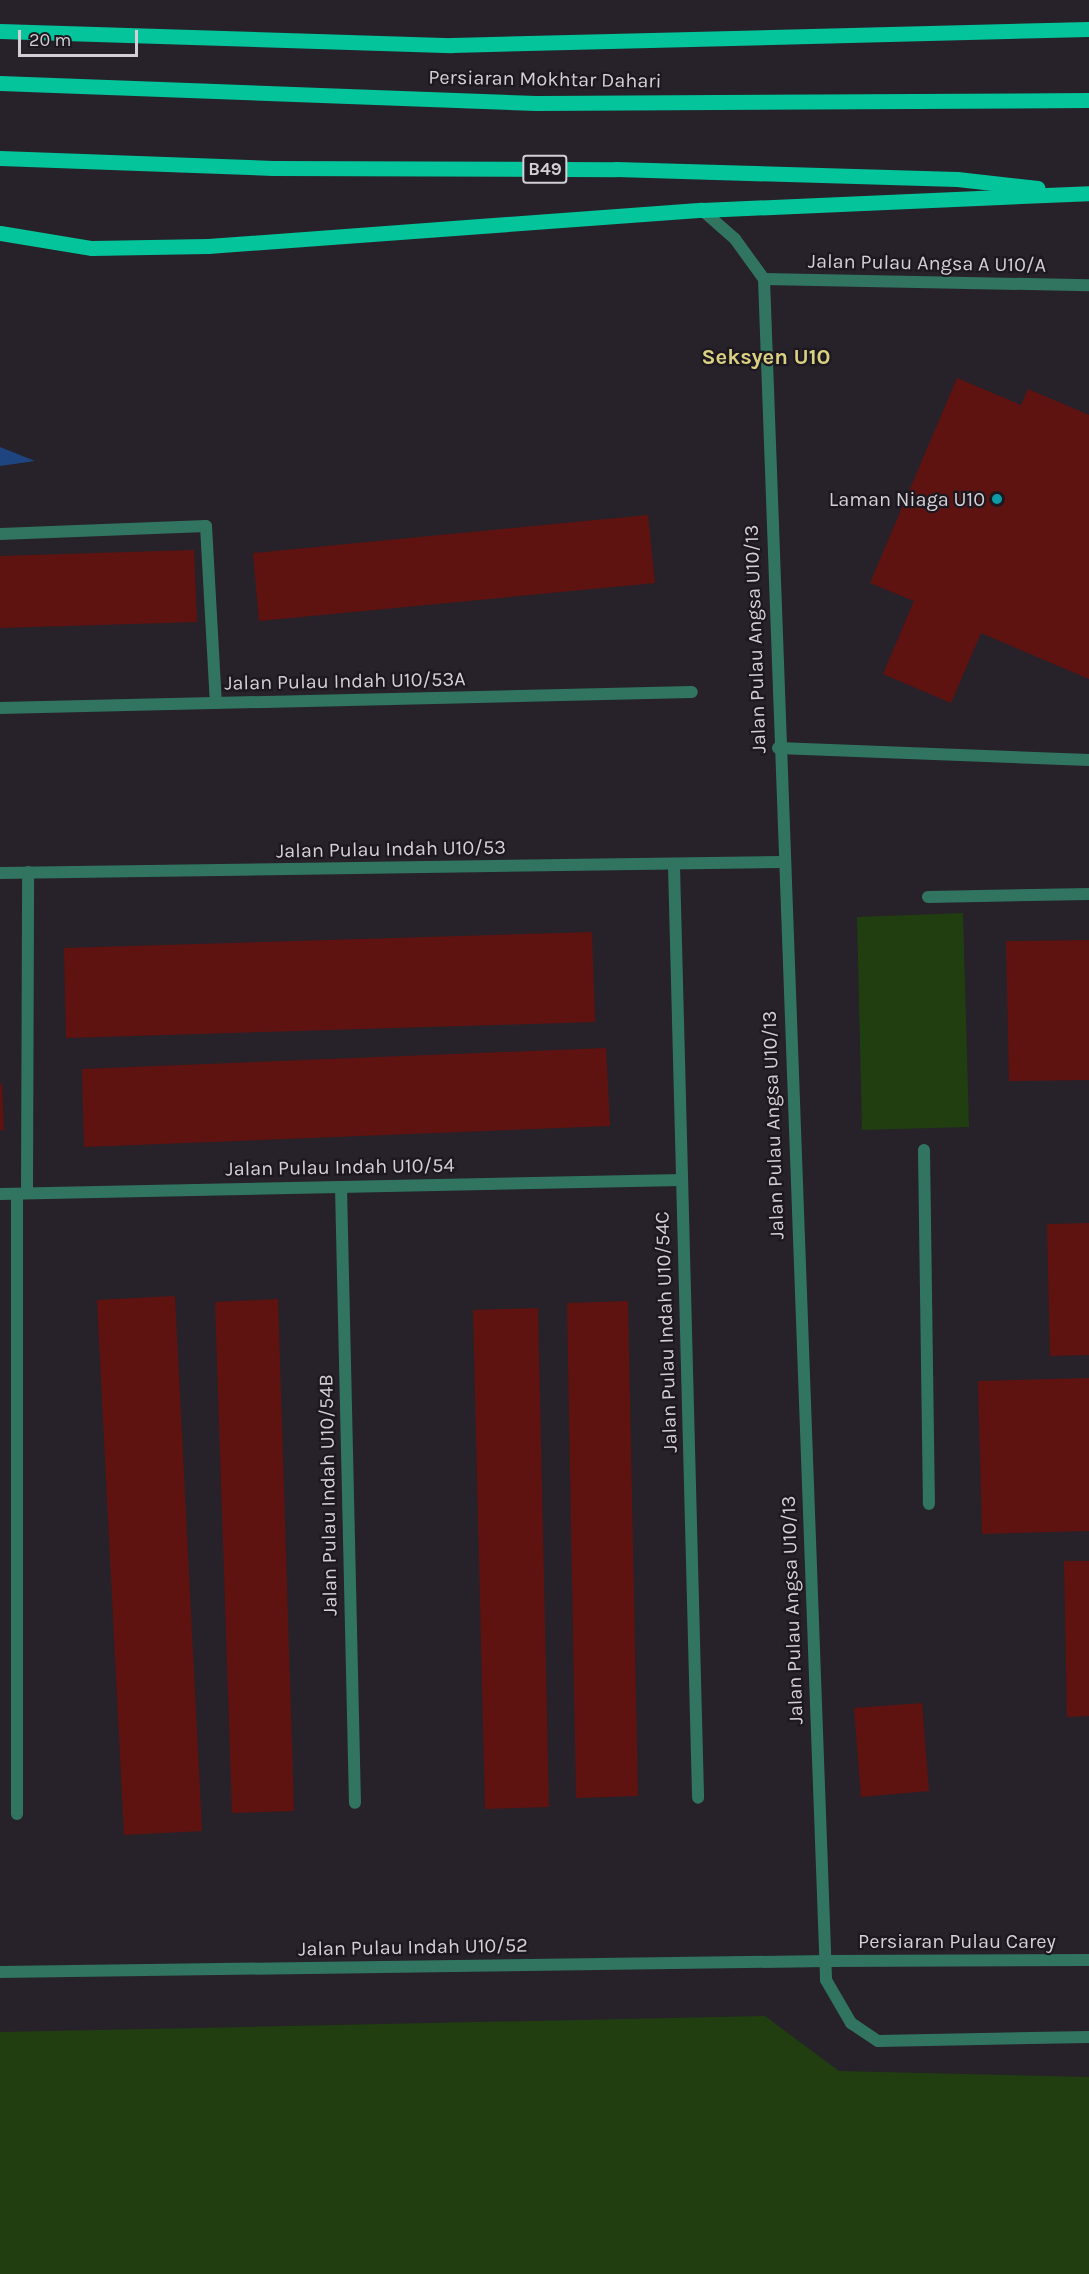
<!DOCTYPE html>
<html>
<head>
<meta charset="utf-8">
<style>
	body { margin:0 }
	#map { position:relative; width:1089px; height:2274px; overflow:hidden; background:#272129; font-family:Karla,sans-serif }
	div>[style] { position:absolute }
	.green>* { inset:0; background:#203e10 }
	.water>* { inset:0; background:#1e4580 }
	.building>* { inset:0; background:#5f1310 }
	.service>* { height:12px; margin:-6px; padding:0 6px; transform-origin:6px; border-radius:6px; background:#31745f }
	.minor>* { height:12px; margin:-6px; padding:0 6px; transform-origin:6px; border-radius:6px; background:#31745f }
	.tertiary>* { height:12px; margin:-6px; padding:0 6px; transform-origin:6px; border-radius:6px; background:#31745f }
	.primary>* { height:15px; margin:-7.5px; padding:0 7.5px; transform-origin:7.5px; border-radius:7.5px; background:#03c49b }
	.dots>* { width:16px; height:16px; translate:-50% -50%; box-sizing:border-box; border:3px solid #1d181f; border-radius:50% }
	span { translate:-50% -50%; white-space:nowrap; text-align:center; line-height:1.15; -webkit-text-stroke:4.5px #1d181f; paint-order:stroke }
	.shield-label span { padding:2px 4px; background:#1d181f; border:2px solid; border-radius:4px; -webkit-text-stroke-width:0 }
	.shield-label { font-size:18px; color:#d3cfd5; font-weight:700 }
	.street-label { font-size:20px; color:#d3cfd5 }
	.poi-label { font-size:20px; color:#d3cfd5 }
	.right { translate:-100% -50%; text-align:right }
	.quarter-label { font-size:22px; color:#dad082; font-weight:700 }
	.scale { position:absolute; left:18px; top:30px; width:120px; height:27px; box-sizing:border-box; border:3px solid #d3cfd5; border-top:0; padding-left:8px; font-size:18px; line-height:21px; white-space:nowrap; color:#d3cfd5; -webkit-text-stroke:4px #1d181f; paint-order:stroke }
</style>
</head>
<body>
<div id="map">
	<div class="green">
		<div style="clip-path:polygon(963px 913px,969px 1127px,862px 1130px,857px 917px)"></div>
		<div style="clip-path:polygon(765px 2016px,839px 2071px,1089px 2077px,1089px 2274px,0 2274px,0 2032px)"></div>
	</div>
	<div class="water">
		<div style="clip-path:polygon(0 447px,35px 461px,0 466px)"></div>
	</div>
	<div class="building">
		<div style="clip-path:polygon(957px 378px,1021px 405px,1028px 389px,1089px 415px,1089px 679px,981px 633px,951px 703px,883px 674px,914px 601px,870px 583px)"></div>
		<div style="clip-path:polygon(648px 515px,655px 583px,259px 621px,253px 553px)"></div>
		<div style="clip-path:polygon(194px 550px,197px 622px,0 628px,0 556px)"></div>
		<div style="clip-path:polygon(592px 932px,595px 1022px,66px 1038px,64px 948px)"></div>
		<div style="clip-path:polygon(1089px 940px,1089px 1080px,1009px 1081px,1006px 941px)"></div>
		<div style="clip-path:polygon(606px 1048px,610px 1126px,84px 1147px,82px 1069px)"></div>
		<div style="clip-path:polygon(0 1084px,2px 1084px,4px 1130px,0 1130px)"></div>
		<div style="clip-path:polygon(1089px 1223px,1089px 1355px,1050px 1356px,1047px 1224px)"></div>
		<div style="clip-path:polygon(175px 1296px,202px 1831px,124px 1835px,97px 1300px)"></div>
		<div style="clip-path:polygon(278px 1299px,294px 1811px,232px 1813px,215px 1302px)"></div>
		<div style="clip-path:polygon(628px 1301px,638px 1796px,576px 1798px,567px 1303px)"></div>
		<div style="clip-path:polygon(538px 1308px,549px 1807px,485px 1809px,473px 1310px)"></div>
		<div style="clip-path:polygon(1089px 1378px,1089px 1531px,982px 1534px,978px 1381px)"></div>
		<div style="clip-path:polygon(1064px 1561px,1089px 1561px,1089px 1716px,1067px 1717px)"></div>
		<div style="clip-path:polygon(922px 1703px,929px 1791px,861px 1797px,854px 1708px)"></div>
	</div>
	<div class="service">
		<div style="left:0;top:534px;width:206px;rotate:-2.2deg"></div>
		<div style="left:206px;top:526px;width:177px;rotate:86.8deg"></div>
		<div style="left:778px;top:748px;width:311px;rotate:2.2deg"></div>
		<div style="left:928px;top:897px;width:161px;rotate:-1.1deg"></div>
		<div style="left:924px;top:1150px;width:354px;rotate:89.2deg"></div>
		<div style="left:27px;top:1193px;width:321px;rotate:-89.8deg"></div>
	</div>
	<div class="minor">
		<div style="left:764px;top:279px;width:325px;rotate:1.1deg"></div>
		<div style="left:0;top:708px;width:692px;rotate:-1.32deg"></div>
		<div style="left:674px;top:866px;width:932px;rotate:88.52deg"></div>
		<div style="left:0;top:873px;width:782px;rotate:-0.81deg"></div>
		<div style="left:341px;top:1187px;width:616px;rotate:88.7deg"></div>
		<div style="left:0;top:1194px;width:682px;rotate:-1.18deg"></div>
		<div style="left:17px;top:1814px;width:620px;rotate:-90deg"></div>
		<div style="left:0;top:1972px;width:826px;rotate:-0.76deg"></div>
	</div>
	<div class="tertiary">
		<div style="left:702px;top:210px;width:44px;rotate:41.3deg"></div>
		<div style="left:735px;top:239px;width:49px;rotate:54.1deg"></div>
		<div style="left:764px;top:279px;width:1702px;rotate:87.91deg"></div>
		<div style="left:826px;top:1980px;width:50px;rotate:59.8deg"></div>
		<div style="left:851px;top:2023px;width:32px;rotate:34deg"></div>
		<div style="left:878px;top:2041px;width:211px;rotate:-1.1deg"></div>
		<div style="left:826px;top:1961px;width:263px;rotate:-0.2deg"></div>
	</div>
	<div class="primary">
		<div style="left:0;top:31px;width:452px;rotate:1.8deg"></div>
		<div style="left:452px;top:45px;width:637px;rotate:-1.44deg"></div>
		<div style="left:0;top:83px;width:536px;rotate:2.14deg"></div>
		<div style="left:536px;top:103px;width:553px;rotate:-0.31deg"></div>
		<div style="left:0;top:158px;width:273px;rotate:2.1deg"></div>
		<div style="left:273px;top:168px;width:343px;rotate:0.2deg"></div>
		<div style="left:616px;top:169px;width:341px;rotate:1.7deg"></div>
		<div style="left:957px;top:179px;width:81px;rotate:6.3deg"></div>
		<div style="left:0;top:233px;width:93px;rotate:9.3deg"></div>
		<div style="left:92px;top:248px;width:116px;rotate:-1deg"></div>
		<div style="left:208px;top:246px;width:495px;rotate:-4.2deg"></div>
		<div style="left:702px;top:210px;width:387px;rotate:-2.5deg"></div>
	</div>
	<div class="dots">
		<div style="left:997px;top:499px;background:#0f9aa8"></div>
	</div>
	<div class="shield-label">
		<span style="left:545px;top:169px">B49</span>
	</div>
	<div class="street-label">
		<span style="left:545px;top:79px;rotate:1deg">Persiaran Mokhtar Dahari</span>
		<span style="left:927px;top:263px;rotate:1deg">Jalan Pulau Angsa A U10/A</span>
		<span style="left:755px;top:639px;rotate:-92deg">Jalan Pulau Angsa U10/13</span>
		<span style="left:345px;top:681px;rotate:-1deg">Jalan Pulau Indah U10/53A</span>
		<span style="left:391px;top:849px;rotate:-1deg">Jalan Pulau Indah U10/53</span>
		<span style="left:773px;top:1125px;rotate:-92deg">Jalan Pulau Angsa U10/13</span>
		<span style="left:340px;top:1167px;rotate:-1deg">Jalan Pulau Indah U10/54</span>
		<span style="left:666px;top:1332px;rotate:-92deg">Jalan Pulau Indah U10/54C</span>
		<span style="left:328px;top:1495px;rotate:-91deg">Jalan Pulau Indah U10/54B</span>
		<span style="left:792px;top:1610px;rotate:-92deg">Jalan Pulau Angsa U10/13</span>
		<span style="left:957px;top:1941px">Persiaran Pulau Carey</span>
		<span style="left:413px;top:1947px;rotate:-1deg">Jalan Pulau Indah U10/52</span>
	</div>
	<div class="poi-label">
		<span class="right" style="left:985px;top:499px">Laman Niaga U10</span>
	</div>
	<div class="quarter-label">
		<span style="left:766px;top:358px">Seksyen U10</span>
	</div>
	<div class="scale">20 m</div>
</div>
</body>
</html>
